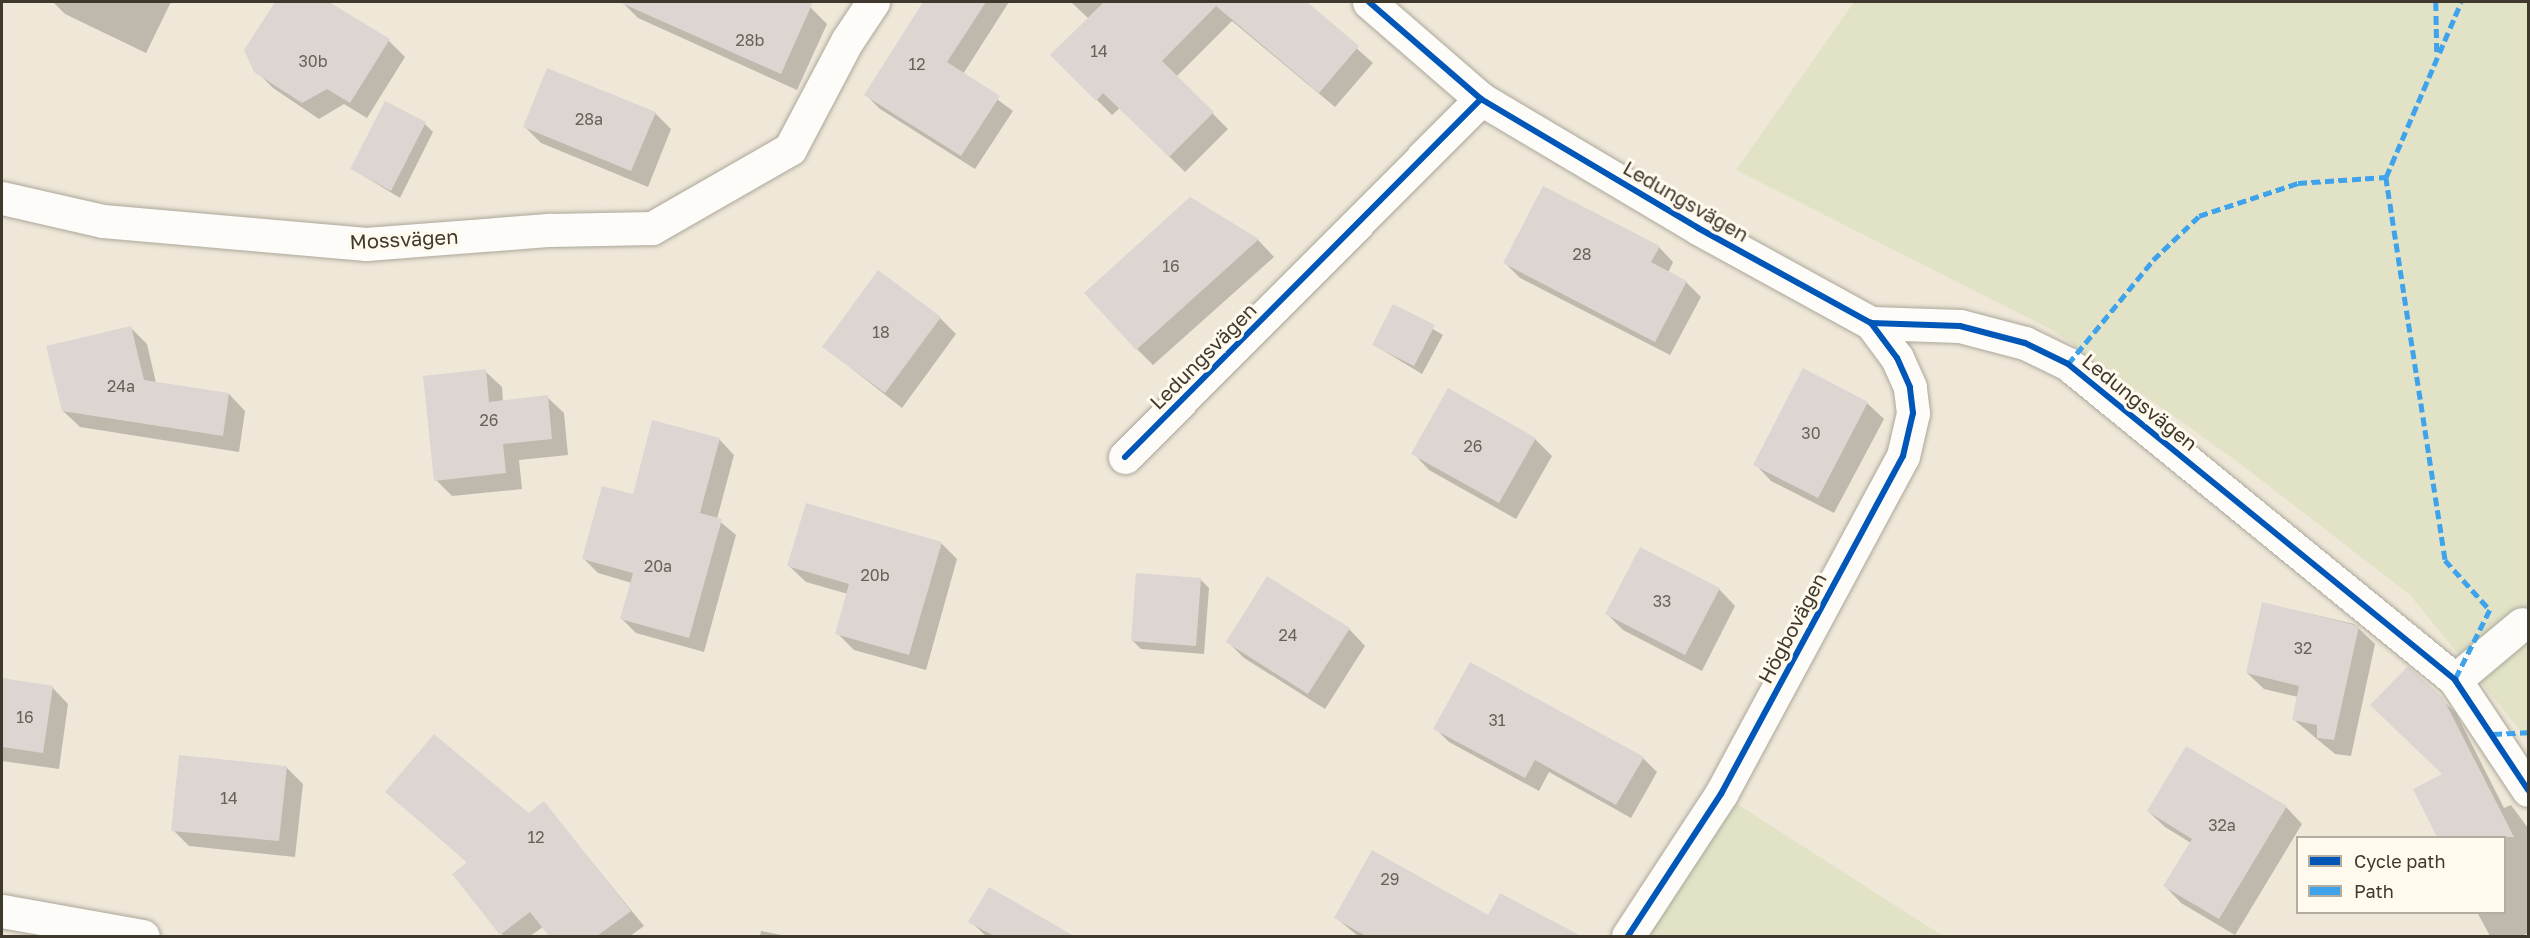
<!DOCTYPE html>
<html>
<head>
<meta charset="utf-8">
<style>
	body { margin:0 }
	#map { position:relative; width:2530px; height:938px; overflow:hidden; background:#efe8d9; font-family:"Golos Text",sans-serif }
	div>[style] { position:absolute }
	.green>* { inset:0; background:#e1e2c6 }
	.shadow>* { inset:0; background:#0003 }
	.building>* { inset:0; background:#ddd5d2 }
	.roads { filter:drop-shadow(0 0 2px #aca79b) drop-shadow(0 0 2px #aca79b) }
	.minor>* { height:33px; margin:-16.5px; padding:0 16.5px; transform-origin:16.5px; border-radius:16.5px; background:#fdfcf9 }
	.quiet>* { height:4.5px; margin-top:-2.25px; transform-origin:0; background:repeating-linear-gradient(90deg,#3fa3eb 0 9px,transparent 0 13.5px) }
	.cycleway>* { height:6px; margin:-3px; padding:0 3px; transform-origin:3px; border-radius:3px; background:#0057b8 }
	span { translate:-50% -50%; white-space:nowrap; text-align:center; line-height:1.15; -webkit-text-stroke:6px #fff9ee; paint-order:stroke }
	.number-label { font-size:16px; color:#686158 }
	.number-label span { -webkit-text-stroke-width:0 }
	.street-label { font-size:20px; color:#3e382d }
	.frame { position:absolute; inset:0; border:3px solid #3e382d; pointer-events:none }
	.legend { position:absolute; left:2296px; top:836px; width:210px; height:78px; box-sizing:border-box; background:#fff9ee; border:2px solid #b2aca1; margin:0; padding:8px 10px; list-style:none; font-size:18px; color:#3e382d }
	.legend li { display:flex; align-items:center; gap:12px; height:30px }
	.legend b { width:30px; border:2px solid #b2aca1 }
</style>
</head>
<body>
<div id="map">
	<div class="green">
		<div style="clip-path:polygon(1854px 2px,2528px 2px,2528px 740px,2410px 595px,2238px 462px,2052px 330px,1736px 170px)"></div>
		<div style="clip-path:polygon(1734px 802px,1943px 936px,1648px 936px)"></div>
	</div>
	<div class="shadow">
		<div style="clip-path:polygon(53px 2px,171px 2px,146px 53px,65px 14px)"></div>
		<div style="clip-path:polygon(276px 2px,326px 2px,389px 41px,405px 57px,367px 118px,344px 104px,319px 119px,273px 88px,256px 71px,246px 50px)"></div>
		<div style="clip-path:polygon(622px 2px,798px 2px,810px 7px,827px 24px,797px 90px,638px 18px)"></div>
		<div style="clip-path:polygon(925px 2px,1009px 2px,963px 74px,1013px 111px,975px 169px,880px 109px,866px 95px)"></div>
		<div style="clip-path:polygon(1071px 2px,1305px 2px,1373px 63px,1335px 107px,1232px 21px,1176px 77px,1228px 129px,1185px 172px,1120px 108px,1112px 115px,1052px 55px,1089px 19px)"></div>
		<div style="clip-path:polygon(655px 113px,671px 129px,648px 187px,541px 143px,525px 127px)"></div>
		<div style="clip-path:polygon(425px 124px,433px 132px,400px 198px,352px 169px)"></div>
		<div style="clip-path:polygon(1191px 198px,1258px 240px,1274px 257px,1153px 365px,1137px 349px)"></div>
		<div style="clip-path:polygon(1659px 247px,1673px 262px,1668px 273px,1686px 282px,1701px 297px,1670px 355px,1520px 278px,1505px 263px)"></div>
		<div style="clip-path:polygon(1394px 306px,1443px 335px,1422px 374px,1374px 345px)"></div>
		<div style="clip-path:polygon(940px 318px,956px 334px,902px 408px,824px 347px)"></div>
		<div style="clip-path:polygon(130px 327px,147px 344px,156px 383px,229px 394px,245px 411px,239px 452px,80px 427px,63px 411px)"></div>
		<div style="clip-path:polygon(485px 371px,502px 387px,503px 402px,547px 397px,564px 413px,568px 455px,519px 460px,522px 489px,452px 496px,436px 480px)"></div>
		<div style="clip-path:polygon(1448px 390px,1535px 439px,1552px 456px,1516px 519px,1429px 470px,1413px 453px)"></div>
		<div style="clip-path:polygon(1867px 403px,1884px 419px,1834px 513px,1771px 481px,1755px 464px)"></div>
		<div style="clip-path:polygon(653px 422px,720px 440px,734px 455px,717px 519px,736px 535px,704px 652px,636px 633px,622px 619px,632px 583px,598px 573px,584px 559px,634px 496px)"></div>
		<div style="clip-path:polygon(941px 543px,957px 559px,926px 670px,854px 650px,837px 633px,848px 594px,806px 582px,789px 566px)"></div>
		<div style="clip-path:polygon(1200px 579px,1209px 588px,1204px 654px,1141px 649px,1133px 641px)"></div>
		<div style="clip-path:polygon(1719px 589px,1735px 606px,1702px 671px,1623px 630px,1607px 614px)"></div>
		<div style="clip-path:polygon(2263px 603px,2354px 624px,2375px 644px,2351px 756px,2335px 754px,2293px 719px,2298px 697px,2264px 689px,2247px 673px)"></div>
		<div style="clip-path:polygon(1349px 629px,1365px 646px,1325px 709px,1244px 658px,1228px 642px)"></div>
		<div style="clip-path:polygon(2px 680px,52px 687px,68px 704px,59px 769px,2px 761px)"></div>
		<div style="clip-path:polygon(2442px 700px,2456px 713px,2504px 808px,2511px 805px,2528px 828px,2528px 933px,2522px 936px,2490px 936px,2477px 912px,2504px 912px,2504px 838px,2439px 838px,2415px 789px,2444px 774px)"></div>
		<div style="clip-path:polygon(1435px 728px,1643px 758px,1657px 772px,1631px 818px,1549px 772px,1539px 791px,1449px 742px)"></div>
		<div style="clip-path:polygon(286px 767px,303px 784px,295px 857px,189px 846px,173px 830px)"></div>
		<div style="clip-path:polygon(387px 792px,529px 815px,544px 803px,644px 926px,630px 936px,551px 936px,543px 927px,530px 936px,503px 936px,468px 863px)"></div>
		<div style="clip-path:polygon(2286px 807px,2302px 824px,2235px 935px,2181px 903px,2165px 886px,2191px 843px,2165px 827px,2148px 811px)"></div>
		<div style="clip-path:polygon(989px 889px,1071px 936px,986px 936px,970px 921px)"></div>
		<div style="clip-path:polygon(1488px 917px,1564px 936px,1358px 936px,1336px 918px)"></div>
		<div style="clip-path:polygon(761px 931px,787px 936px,760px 936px)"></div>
	</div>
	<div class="building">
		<div style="clip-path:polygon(275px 2px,329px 2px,390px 39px,350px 103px,327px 89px,302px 103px,254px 72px,244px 50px)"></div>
		<div style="clip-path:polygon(619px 2px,813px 2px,781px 74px)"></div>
		<div style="clip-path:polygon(923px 2px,986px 2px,947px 62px,1000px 96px,961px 156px,864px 95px)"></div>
		<div style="clip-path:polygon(1104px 2px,1307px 2px,1359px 46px,1319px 93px,1216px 6px,1162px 61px,1214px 112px,1169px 157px,1103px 93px,1096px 101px,1050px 55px)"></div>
		<div style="clip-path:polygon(547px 68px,656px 112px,631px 171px,523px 127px)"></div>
		<div style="clip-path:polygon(385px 101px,426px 122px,391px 191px,350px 169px)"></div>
		<div style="clip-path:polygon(1543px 186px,1660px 246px,1651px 262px,1687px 281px,1655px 342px,1503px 263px)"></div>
		<div style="clip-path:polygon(1190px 197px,1259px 239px,1136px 350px,1084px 293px)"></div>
		<div style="clip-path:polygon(878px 270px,941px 317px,885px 393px,822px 347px)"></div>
		<div style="clip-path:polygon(1393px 304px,1435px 325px,1414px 366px,1372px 345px)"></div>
		<div style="clip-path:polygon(131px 326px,144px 380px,229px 393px,223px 436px,62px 411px,46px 346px)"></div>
		<div style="clip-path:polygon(1803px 368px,1868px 402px,1818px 498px,1753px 465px)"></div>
		<div style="clip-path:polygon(486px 369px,489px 402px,548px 395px,552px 439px,503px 444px,506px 473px,434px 481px,423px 376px)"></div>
		<div style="clip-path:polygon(1448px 388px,1536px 438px,1499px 503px,1411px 454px)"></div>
		<div style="clip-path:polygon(652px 420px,720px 438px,700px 513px,722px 519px,689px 638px,620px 619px,633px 573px,582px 559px,602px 486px,633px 494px)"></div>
		<div style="clip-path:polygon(806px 503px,942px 542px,909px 655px,835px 634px,849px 584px,787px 566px)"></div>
		<div style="clip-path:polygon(1640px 547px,1720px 588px,1685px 655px,1605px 614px)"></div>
		<div style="clip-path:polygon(1136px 573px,1201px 578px,1196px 646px,1131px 641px)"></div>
		<div style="clip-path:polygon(1267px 576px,1350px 628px,1308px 694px,1226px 642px)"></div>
		<div style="clip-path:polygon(2262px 602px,2359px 626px,2334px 740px,2317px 738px,2317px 725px,2292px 720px,2299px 686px,2246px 673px)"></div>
		<div style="clip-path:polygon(1470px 662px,1644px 757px,1616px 805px,1535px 760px,1525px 778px,1433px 729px)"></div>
		<div style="clip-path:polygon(2408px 666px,2443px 698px,2514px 837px,2437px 837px,2413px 789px,2442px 774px,2370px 705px)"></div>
		<div style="clip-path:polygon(2px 678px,53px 686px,43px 753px,2px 747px)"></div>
		<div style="clip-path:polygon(434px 734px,529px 813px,544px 801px,631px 911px,597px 936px,549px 936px,530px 912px,500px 935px,452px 874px,467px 862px,385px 792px)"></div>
		<div style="clip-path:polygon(2186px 746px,2287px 806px,2219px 919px,2163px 886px,2192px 839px,2147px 811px)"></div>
		<div style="clip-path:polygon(179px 755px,287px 766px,279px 841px,171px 831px)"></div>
		<div style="clip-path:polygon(1372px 850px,1488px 915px,1500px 893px,1581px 936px,1366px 936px,1334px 918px)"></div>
		<div style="clip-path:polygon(989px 887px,1074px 936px,994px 936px,968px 922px)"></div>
	</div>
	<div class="roads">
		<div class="minor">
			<div style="left:1369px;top:2px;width:148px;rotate:40.9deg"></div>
			<div style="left:1481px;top:99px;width:252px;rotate:30.7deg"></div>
			<div style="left:1698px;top:228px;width:197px;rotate:28.8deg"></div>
			<div style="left:1871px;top:323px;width:89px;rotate:1.9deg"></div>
			<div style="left:1960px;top:326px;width:67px;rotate:14.7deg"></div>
			<div style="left:2025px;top:343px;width:48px;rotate:26deg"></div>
			<div style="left:2068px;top:364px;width:500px;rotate:39.2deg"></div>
			<div style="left:2455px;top:680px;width:132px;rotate:56.4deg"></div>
			<div style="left:2px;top:198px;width:104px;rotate:12.8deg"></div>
			<div style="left:103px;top:221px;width:264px;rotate:5deg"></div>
			<div style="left:366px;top:244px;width:185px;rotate:-4.4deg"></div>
			<div style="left:550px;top:230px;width:102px;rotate:-1.1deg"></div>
			<div style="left:652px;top:228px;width:159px;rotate:-29.8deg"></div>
			<div style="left:790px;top:149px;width:122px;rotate:-62.2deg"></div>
			<div style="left:847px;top:41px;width:47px;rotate:-56.3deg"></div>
			<div style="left:1125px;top:457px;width:505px;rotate:-45.16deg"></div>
			<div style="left:2455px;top:680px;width:87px;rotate:-39.9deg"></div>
			<div style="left:2px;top:911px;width:143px;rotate:10.1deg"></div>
			<div style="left:1628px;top:936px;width:170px;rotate:-56.8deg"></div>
			<div style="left:1721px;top:794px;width:384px;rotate:-61.7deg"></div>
			<div style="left:1903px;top:456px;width:44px;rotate:-76.9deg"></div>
			<div style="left:1913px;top:413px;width:26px;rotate:-97deg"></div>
			<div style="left:1910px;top:387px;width:32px;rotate:-114deg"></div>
			<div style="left:1897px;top:358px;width:44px;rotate:-126.6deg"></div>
		</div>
	</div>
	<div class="quiet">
		<div style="left:2436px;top:2px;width:50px;rotate:88.9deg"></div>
		<div style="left:2386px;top:177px;width:388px;rotate:81.2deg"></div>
		<div style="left:2445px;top:560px;width:67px;rotate:48deg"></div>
		<div style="left:2490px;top:610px;width:78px;rotate:116.6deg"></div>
		<div style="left:2068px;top:364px;width:134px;rotate:-50.7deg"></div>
		<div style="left:2153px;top:260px;width:64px;rotate:-43.7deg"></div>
		<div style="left:2199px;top:216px;width:104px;rotate:-18.4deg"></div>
		<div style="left:2298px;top:183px;width:88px;rotate:-3.9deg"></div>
		<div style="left:2386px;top:177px;width:190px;rotate:-66.8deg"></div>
		<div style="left:2493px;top:734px;width:35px;rotate:-3deg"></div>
	</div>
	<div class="cycleway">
		<div style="left:1369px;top:2px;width:148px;rotate:40.9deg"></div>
		<div style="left:1481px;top:99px;width:252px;rotate:30.7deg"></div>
		<div style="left:1698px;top:228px;width:197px;rotate:28.8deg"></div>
		<div style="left:1871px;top:323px;width:89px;rotate:1.9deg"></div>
		<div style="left:1960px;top:326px;width:67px;rotate:14.7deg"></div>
		<div style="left:2025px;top:343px;width:48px;rotate:26deg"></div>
		<div style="left:2068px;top:364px;width:500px;rotate:39.2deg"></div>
		<div style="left:2455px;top:680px;width:132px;rotate:56.4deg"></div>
		<div style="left:1125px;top:457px;width:505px;rotate:-45.16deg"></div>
		<div style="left:1628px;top:936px;width:170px;rotate:-56.8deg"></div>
		<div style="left:1721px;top:794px;width:384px;rotate:-61.7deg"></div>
		<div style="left:1903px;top:456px;width:44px;rotate:-76.9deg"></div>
		<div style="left:1913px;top:413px;width:26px;rotate:-97deg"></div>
		<div style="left:1910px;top:387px;width:32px;rotate:-114deg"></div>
		<div style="left:1897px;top:358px;width:44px;rotate:-126.6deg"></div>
	</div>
	<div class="number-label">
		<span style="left:750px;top:40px">28b</span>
		<span style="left:1099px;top:51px">14</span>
		<span style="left:313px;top:61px">30b</span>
		<span style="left:917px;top:64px">12</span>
		<span style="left:589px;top:119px">28a</span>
		<span style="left:1582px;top:254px">28</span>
		<span style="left:1171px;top:266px">16</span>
		<span style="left:881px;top:332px">18</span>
		<span style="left:121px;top:386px">24a</span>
		<span style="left:489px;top:420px">26</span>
		<span style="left:1811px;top:433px">30</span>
		<span style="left:1473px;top:446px">26</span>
		<span style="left:658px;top:566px">20a</span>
		<span style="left:875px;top:575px">20b</span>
		<span style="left:1662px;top:601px">33</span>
		<span style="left:1288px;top:635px">24</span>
		<span style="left:2303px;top:648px">32</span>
		<span style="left:25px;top:717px">16</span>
		<span style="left:1497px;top:720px">31</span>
		<span style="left:229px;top:798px">14</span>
		<span style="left:2222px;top:825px">32a</span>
		<span style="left:536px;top:837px">12</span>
		<span style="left:1390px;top:879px">29</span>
	</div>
	<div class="street-label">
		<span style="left:1686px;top:201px;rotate:30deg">Ledungsvägen</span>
		<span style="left:404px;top:239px;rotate:-3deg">Mossvägen</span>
		<span style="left:1203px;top:356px;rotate:-45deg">Ledungsvägen</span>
		<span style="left:2140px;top:402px;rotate:39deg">Ledungsvägen</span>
		<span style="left:1792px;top:628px;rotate:-62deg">Högbovägen</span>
	</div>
	<div class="frame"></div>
	<ul class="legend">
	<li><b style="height:8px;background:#0057b8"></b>Cycle path</li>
	<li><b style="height:8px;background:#3fa3eb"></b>Path</li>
	</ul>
</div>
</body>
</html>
